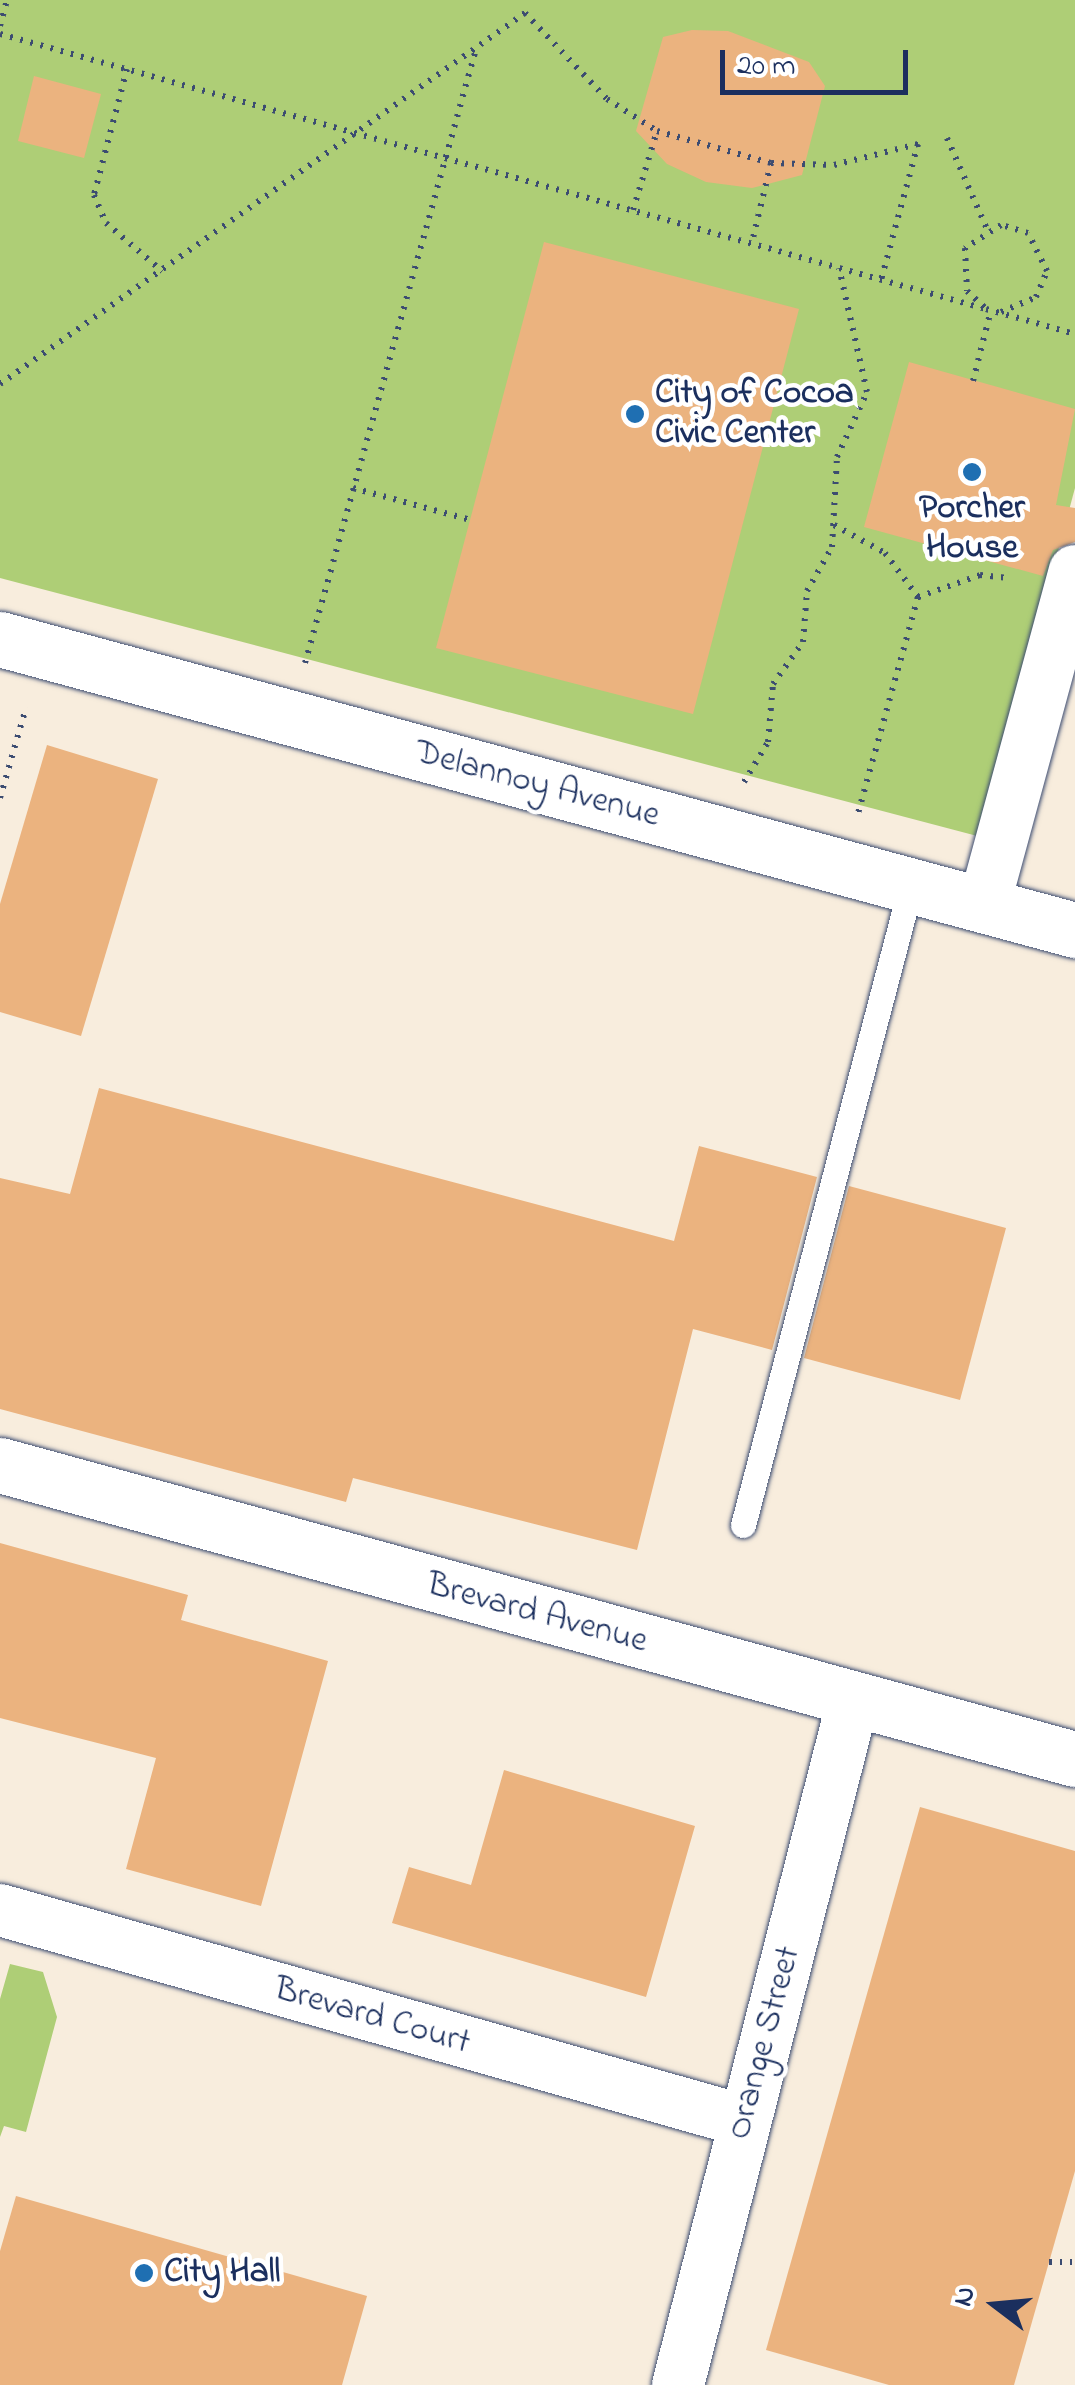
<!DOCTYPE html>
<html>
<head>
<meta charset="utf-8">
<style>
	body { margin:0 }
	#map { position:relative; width:1075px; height:2385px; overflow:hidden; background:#f8eddd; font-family:"Indie Flower",sans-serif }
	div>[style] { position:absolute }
	.green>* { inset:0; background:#aece76 }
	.building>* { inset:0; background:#ebb37f }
	.path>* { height:6px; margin-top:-3px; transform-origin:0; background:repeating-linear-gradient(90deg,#3c4c71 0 2.5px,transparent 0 10.5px) }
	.roads { filter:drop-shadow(0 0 2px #3c4c71) drop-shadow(0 0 2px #3c4c71) }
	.service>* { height:25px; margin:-12.5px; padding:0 12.5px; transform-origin:12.5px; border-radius:12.5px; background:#fff }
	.minor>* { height:52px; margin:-26px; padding:0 26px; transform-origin:26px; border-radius:26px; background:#fff }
	.tertiary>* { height:55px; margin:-27.5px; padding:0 27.5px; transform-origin:27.5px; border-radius:27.5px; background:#fff }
	.dots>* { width:28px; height:28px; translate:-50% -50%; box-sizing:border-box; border:5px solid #fff; border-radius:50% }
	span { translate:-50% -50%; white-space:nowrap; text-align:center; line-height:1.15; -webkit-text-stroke:9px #fff; paint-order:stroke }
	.poi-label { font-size:35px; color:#1b2f5e; font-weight:700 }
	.left { translate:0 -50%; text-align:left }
	.street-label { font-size:35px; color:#1b2f5e }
	.north { position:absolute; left:945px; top:2255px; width:100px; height:100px; -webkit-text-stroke:8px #fff; paint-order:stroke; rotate:286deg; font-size:28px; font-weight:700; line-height:40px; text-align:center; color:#1b2f5e }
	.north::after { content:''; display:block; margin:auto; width:35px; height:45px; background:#1b2f5e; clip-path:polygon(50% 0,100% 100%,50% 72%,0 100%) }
	.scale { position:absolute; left:720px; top:50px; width:188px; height:45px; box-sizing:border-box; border:5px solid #1b2f5e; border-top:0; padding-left:12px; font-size:30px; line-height:35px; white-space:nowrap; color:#1b2f5e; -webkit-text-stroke:8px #fff; paint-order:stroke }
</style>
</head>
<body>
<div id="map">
	<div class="green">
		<div style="clip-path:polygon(0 0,1075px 0,1075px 488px,981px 837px,0 578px)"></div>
		<div style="clip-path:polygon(10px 1964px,43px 1972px,57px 2017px,26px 2132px,4px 2126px,0 2137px,0 1999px)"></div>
	</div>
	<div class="building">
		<div style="clip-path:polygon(692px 30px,728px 31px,809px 62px,825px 86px,802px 175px,752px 188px,706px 182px,667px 164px,636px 131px,663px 37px)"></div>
		<div style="clip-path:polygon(34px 76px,101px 94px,84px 158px,18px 141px)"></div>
		<div style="clip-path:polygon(544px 242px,799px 309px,693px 714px,436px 648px)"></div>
		<div style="clip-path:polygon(909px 362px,1075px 409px,1056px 505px,1075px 508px,1075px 542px,1053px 550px,1043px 576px,864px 527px)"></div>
		<div style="clip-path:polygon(47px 745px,158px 779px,81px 1036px,0 1012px,0 904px)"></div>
		<div style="clip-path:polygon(99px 1088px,674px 1241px,699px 1146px,817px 1177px,772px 1350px,693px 1329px,637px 1550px,353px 1478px,346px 1502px,0 1409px,0 1178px,70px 1194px)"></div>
		<div style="clip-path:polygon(849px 1186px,1006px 1228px,960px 1400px,804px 1358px)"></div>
		<div style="clip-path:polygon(0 1543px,188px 1595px,181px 1620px,328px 1661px,261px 1906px,126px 1869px,156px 1758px,0 1718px)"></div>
		<div style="clip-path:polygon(504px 1770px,695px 1826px,646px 1997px,392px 1923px,409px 1867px,471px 1885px)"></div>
		<div style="clip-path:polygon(920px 1807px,1075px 1851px,1075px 2171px,1014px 2385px,889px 2385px,766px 2350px)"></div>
		<div style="clip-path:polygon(16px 2196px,367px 2296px,342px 2385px,0 2385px,0 2251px)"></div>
	</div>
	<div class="path">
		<div style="left:0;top:26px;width:27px;rotate:-75deg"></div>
		<div style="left:0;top:34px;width:1024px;rotate:15.58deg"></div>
		<div style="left:127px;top:69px;width:130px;rotate:104.7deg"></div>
		<div style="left:94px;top:195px;width:30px;rotate:67deg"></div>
		<div style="left:106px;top:223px;width:74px;rotate:40.6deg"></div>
		<div style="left:947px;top:138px;width:99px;rotate:66.3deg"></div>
		<div style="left:771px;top:163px;width:63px;rotate:1.8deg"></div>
		<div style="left:834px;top:165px;width:87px;rotate:-14deg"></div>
		<div style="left:918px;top:144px;width:141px;rotate:105.2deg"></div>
		<div style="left:633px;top:210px;width:83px;rotate:-73.1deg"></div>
		<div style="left:657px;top:131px;width:118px;rotate:15.7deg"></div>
		<div style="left:771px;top:163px;width:81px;rotate:103.5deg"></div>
		<div style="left:1001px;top:312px;width:38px;rotate:-23deg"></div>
		<div style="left:1036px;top:297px;width:28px;rotate:-67deg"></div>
		<div style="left:1047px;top:271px;width:42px;rotate:-116.6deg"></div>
		<div style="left:1028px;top:233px;width:28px;rotate:-163deg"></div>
		<div style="left:1001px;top:225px;width:43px;rotate:147.4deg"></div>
		<div style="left:965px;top:248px;width:43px;rotate:87.3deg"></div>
		<div style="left:967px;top:291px;width:26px;rotate:43deg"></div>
		<div style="left:986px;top:309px;width:92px;rotate:15.7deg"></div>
		<div style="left:973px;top:381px;width:73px;rotate:-75.8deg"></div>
		<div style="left:0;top:384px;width:643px;rotate:-35.25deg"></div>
		<div style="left:525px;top:13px;width:119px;rotate:46.4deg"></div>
		<div style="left:607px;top:99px;width:59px;rotate:32.6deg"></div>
		<div style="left:353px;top:488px;width:122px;rotate:15.2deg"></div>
		<div style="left:834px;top:525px;width:58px;rotate:28.8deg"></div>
		<div style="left:885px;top:553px;width:55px;rotate:53.1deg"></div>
		<div style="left:918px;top:597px;width:224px;rotate:105.5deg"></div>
		<div style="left:918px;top:597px;width:66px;rotate:-19.5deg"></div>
		<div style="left:980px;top:575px;width:31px;rotate:6deg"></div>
		<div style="left:305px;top:663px;width:637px;rotate:-74.44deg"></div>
		<div style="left:744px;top:782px;width:47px;rotate:-59deg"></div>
		<div style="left:768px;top:742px;width:58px;rotate:-85.1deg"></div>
		<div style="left:773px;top:684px;width:52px;rotate:-54.5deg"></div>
		<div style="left:803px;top:642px;width:51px;rotate:-85.5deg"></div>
		<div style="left:807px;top:591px;width:51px;rotate:-60.4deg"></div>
		<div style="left:832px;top:547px;width:90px;rotate:-86.8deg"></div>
		<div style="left:837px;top:457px;width:72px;rotate:-65.2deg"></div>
		<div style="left:867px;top:392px;width:127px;rotate:-102.7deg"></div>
		<div style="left:0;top:798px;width:94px;rotate:-73.9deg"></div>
		<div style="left:1049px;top:2262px;width:26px"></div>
	</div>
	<div class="roads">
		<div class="service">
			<div style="left:743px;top:1525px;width:662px;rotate:-75.29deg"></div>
		</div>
		<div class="minor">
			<div style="left:984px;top:905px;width:346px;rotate:-74.8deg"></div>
			<div style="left:0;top:1910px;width:773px;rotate:15.83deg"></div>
			<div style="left:678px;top:2385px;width:706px;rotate:-75.65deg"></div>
		</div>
		<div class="tertiary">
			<div style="left:0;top:639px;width:1114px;rotate:15.15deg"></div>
			<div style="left:0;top:1465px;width:1114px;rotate:15.3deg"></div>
		</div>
	</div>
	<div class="dots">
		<div style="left:635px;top:414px;background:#1f6fb2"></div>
		<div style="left:972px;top:472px;background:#1f6fb2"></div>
		<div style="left:144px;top:2273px;background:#1f6fb2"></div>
	</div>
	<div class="poi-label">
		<span class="left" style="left:655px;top:414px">City of Cocoa<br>Civic Center</span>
		<span style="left:972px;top:529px">Porcher<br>House</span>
		<span class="left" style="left:164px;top:2273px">City Hall</span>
	</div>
	<div class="street-label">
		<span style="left:537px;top:785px;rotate:15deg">Delannoy Avenue</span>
		<span style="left:537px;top:1614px;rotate:15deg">Brevard Avenue</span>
		<span style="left:372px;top:2017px;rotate:16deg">Brevard Court</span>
		<span style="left:765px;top:2043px;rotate:-75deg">Orange Street</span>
	</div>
	<div class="north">N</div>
	<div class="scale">20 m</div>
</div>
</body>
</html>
